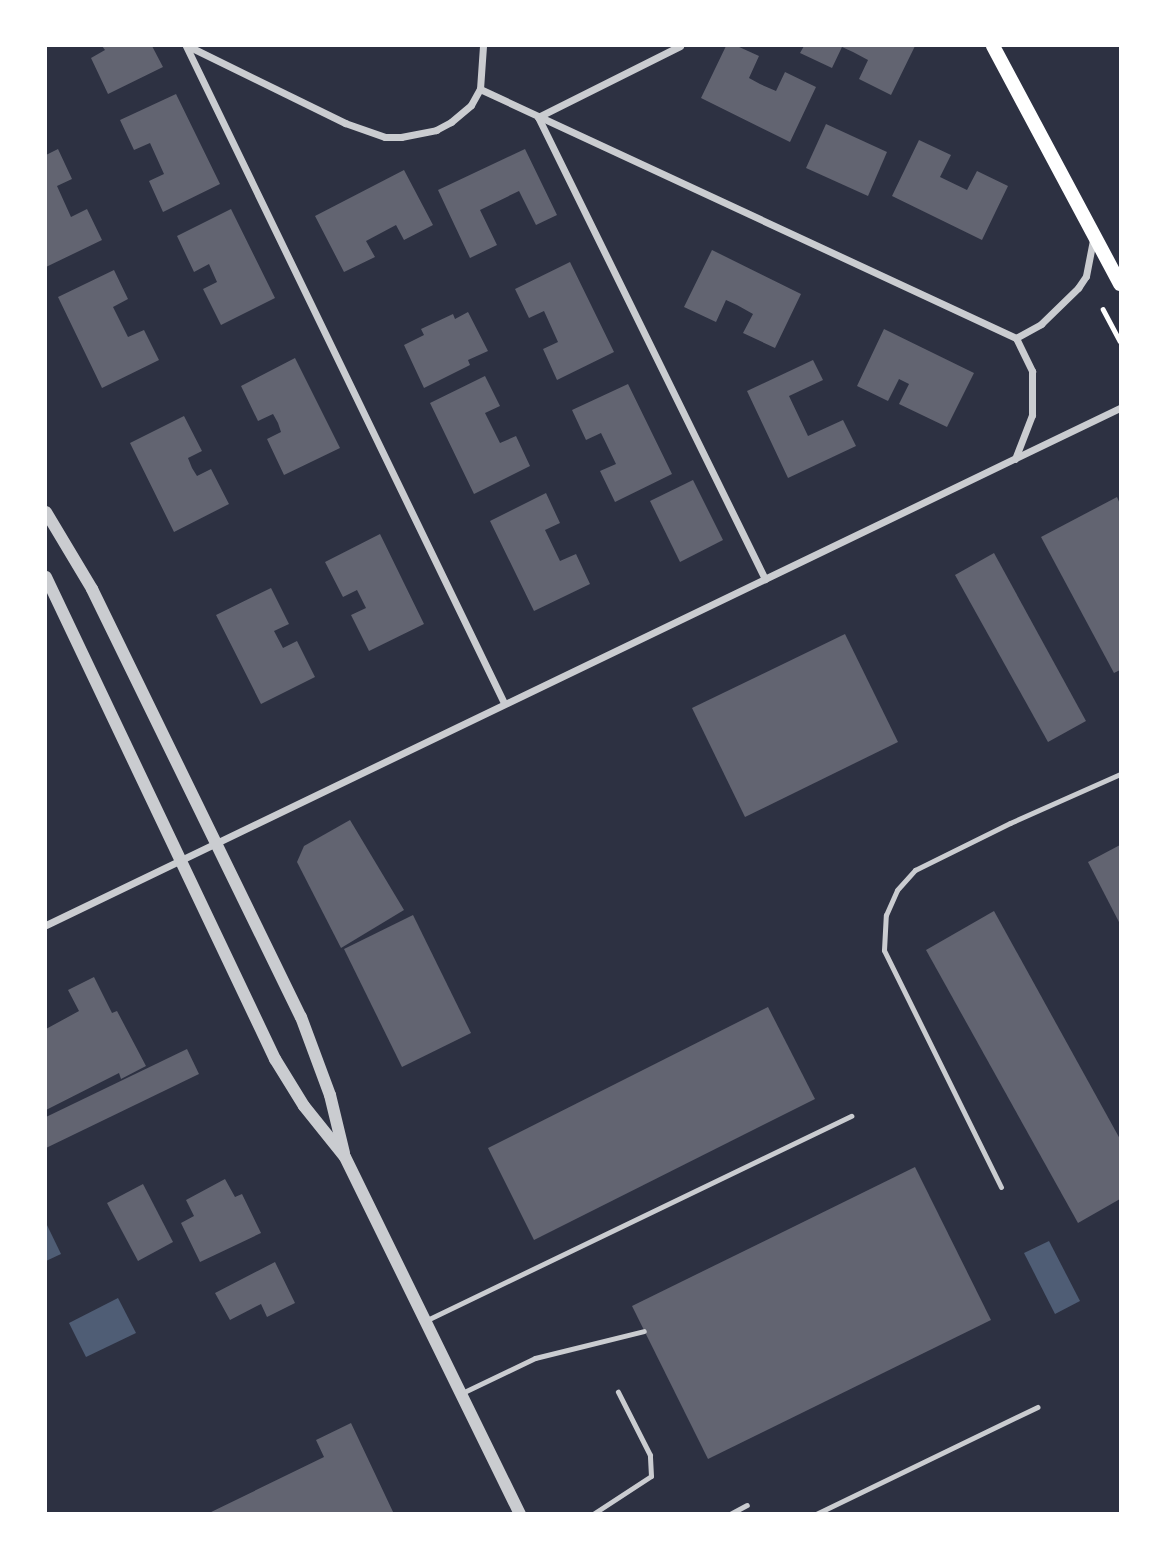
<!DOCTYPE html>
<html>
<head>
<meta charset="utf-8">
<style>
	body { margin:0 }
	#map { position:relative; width:1166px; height:1559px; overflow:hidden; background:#2d3142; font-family:Karla,sans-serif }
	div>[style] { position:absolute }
	.water>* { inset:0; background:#4f5d75 }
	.building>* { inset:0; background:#626471 }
	.path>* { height:4.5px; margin:-2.25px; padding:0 2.25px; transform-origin:2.25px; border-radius:2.25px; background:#fff }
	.service>* { height:5px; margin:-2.5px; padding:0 2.5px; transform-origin:2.5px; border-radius:2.5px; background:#caccd0 }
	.minor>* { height:7px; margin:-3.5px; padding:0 3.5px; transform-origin:3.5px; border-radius:3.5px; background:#caccd0 }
	.tertiary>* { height:12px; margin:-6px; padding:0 6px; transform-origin:6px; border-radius:6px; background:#caccd0 }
	.secondary>* { height:14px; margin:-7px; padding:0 7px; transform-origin:7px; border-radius:7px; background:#fff }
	span { translate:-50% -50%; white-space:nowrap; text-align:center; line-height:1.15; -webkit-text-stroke:7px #fff; paint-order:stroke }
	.frame { position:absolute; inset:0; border:47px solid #fff; pointer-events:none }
</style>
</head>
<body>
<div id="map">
	<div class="water">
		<div style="clip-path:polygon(46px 1223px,61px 1254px,46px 1261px)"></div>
		<div style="clip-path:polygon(1049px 1241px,1080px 1301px,1055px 1314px,1024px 1253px)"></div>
		<div style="clip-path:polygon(118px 1298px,136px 1333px,86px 1357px,69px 1323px)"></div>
	</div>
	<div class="building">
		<div style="clip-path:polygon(102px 46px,152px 46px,163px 67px,108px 94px,91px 58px,105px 50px)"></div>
		<div style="clip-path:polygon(726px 46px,737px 46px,759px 56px,749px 78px,760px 84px,776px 91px,785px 72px,816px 87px,790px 142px,701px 98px)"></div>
		<div style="clip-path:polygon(804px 46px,915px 46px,891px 95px,859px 79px,868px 60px,853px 52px,842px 47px,832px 68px,800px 53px)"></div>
		<div style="clip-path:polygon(176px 94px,220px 184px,163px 212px,149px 181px,164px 174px,150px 143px,134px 150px,120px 120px)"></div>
		<div style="clip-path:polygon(826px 124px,887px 152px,868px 196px,806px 168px)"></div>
		<div style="clip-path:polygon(919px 140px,951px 155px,940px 177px,967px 190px,977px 171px,1008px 186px,982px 240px,892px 196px)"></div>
		<div style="clip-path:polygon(58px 149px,72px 179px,57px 186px,71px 217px,87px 209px,102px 240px,46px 267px,46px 155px)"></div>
		<div style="clip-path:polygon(525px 149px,557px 215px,536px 225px,519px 191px,480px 210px,497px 245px,470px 258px,438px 190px)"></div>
		<div style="clip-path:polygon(404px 170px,433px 225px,404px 240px,396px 225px,366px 241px,375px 257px,344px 272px,315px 216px)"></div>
		<div style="clip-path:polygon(231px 209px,275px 298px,221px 325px,203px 289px,217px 282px,209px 264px,194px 272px,177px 236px)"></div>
		<div style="clip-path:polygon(712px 250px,801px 294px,775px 348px,743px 333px,753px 314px,737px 305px,726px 300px,716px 322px,684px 307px)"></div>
		<div style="clip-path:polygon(570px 262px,614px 352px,557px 380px,543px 349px,558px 342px,544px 311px,529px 318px,515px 289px)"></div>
		<div style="clip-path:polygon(114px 270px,128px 299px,113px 307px,128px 337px,144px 330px,159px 360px,102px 388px,58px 297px)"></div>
		<div style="clip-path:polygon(468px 312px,488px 351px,468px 360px,470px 365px,424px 388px,404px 345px,424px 335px,421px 329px,453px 314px,455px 319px)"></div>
		<div style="clip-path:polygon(884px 329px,974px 373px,947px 427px,899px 404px,909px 384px,899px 379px,888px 401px,857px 386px)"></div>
		<div style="clip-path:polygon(295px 358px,340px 448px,284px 475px,267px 439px,281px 432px,278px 423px,273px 414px,258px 421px,241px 386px)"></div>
		<div style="clip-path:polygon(813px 360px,823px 380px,789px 396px,808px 436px,843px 420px,856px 446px,788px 478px,747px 391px)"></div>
		<div style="clip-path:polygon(485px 376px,500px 406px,485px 413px,500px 443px,516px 436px,530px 466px,474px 494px,430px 403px)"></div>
		<div style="clip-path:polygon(628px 384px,672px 474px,615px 502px,600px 471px,616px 464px,601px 433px,586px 440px,572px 410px)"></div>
		<div style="clip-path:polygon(184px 416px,202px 451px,188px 458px,192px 468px,197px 476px,211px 469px,229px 504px,174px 532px,130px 443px)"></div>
		<div style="clip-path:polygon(693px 480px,723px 540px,680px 562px,650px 501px)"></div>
		<div style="clip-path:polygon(546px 493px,560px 523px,545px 530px,560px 561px,576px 554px,590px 584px,534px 611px,490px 521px)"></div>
		<div style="clip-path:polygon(1117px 497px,1120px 504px,1120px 670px,1114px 673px,1041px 537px)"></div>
		<div style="clip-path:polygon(380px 534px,424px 624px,369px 651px,351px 615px,366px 608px,357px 590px,343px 597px,325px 562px)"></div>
		<div style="clip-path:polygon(994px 553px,1086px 721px,1048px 742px,955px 575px)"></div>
		<div style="clip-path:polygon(271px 588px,289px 624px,274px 631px,283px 648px,297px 641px,315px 677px,261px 704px,216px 615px)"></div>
		<div style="clip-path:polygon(845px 634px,898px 742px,745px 817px,692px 708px)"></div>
		<div style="clip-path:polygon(350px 820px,404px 910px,341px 948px,297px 862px,304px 846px)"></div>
		<div style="clip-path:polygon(1120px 845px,1120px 924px,1088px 862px)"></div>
		<div style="clip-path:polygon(994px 911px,1120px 1139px,1120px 1199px,1078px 1223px,926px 950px)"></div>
		<div style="clip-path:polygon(413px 915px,471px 1033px,402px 1067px,344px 949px)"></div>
		<div style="clip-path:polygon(94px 977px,112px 1013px,117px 1011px,146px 1066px,121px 1079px,119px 1073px,46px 1110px,46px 1029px,79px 1011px,68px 990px)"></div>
		<div style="clip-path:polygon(768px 1007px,815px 1099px,534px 1240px,488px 1148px)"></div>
		<div style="clip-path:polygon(187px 1049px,199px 1074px,46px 1148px,46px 1117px)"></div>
		<div style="clip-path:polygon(915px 1167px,991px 1320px,708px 1459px,632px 1306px)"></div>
		<div style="clip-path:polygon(225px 1179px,235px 1197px,242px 1194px,261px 1233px,200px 1262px,181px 1223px,194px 1216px,186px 1200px)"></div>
		<div style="clip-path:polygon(143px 1184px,173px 1242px,138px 1261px,107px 1203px)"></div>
		<div style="clip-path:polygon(275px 1262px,295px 1303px,267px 1317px,261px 1304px,230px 1320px,215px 1293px)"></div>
		<div style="clip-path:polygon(351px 1423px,394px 1514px,207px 1514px,324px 1457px,316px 1440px)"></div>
	</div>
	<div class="path">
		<div style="left:1103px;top:309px;width:36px;rotate:62deg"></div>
	</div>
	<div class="service">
		<div style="left:1001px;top:1187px;width:264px;rotate:-116.3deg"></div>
		<div style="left:884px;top:950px;width:35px;rotate:-87deg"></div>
		<div style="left:886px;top:915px;width:27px;rotate:-66deg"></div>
		<div style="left:897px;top:890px;width:27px;rotate:-48deg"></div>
		<div style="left:915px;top:870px;width:106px;rotate:-26.3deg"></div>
		<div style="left:1010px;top:823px;width:120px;rotate:-24deg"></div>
		<div style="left:427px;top:1320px;width:471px;rotate:-25.7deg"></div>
		<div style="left:462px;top:1393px;width:81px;rotate:-25.6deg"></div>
		<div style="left:535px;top:1358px;width:112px;rotate:-13.9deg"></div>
		<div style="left:593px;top:1514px;width:69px;rotate:-33.2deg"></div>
		<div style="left:651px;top:1476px;width:21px;rotate:-93deg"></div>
		<div style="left:650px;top:1455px;width:71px;rotate:-116.9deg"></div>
		<div style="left:730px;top:1514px;width:19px;rotate:-28deg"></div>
		<div style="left:816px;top:1514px;width:246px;rotate:-25.8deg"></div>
	</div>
	<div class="minor">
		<div style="left:186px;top:46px;width:730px;rotate:64.17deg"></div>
		<div style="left:188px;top:46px;width:175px;rotate:26.1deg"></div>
		<div style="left:345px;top:123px;width:42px;rotate:19.3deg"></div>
		<div style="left:385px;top:137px;width:16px"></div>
		<div style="left:401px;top:137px;width:36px;rotate:-11deg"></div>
		<div style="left:436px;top:130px;width:17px;rotate:-28deg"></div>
		<div style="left:451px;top:122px;width:26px;rotate:-40deg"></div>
		<div style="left:471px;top:105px;width:18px;rotate:-61deg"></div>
		<div style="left:480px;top:89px;width:43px;rotate:-86deg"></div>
		<div style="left:680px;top:46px;width:159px;rotate:153.4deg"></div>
		<div style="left:538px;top:117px;width:515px;rotate:63.83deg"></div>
		<div style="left:480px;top:89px;width:591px;rotate:24.92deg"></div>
		<div style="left:1016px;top:338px;width:37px;rotate:64deg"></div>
		<div style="left:1032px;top:371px;width:44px;rotate:90deg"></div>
		<div style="left:1032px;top:415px;width:47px;rotate:111.1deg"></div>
		<div style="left:1016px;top:338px;width:29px;rotate:-29deg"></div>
		<div style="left:1041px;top:324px;width:52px;rotate:-44.2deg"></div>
		<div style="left:1078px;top:288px;width:14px;rotate:-56deg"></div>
		<div style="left:1086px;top:276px;width:38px;rotate:-79deg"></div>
		<div style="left:46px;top:925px;width:1192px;rotate:-25.71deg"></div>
	</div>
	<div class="tertiary">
		<div style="left:46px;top:512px;width:90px;rotate:59.1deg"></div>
		<div style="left:92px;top:589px;width:476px;rotate:64deg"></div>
		<div style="left:301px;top:1017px;width:83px;rotate:69.6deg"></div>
		<div style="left:330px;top:1095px;width:60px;rotate:76.4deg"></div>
		<div style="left:46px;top:577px;width:534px;rotate:64.59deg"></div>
		<div style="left:275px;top:1059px;width:55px;rotate:58.3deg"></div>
		<div style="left:304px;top:1106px;width:65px;rotate:51.2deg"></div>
		<div style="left:345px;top:1157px;width:398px;rotate:63.9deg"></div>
	</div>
	<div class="secondary">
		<div style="left:993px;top:46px;width:270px;rotate:61.9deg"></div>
	</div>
	<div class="frame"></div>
</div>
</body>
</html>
